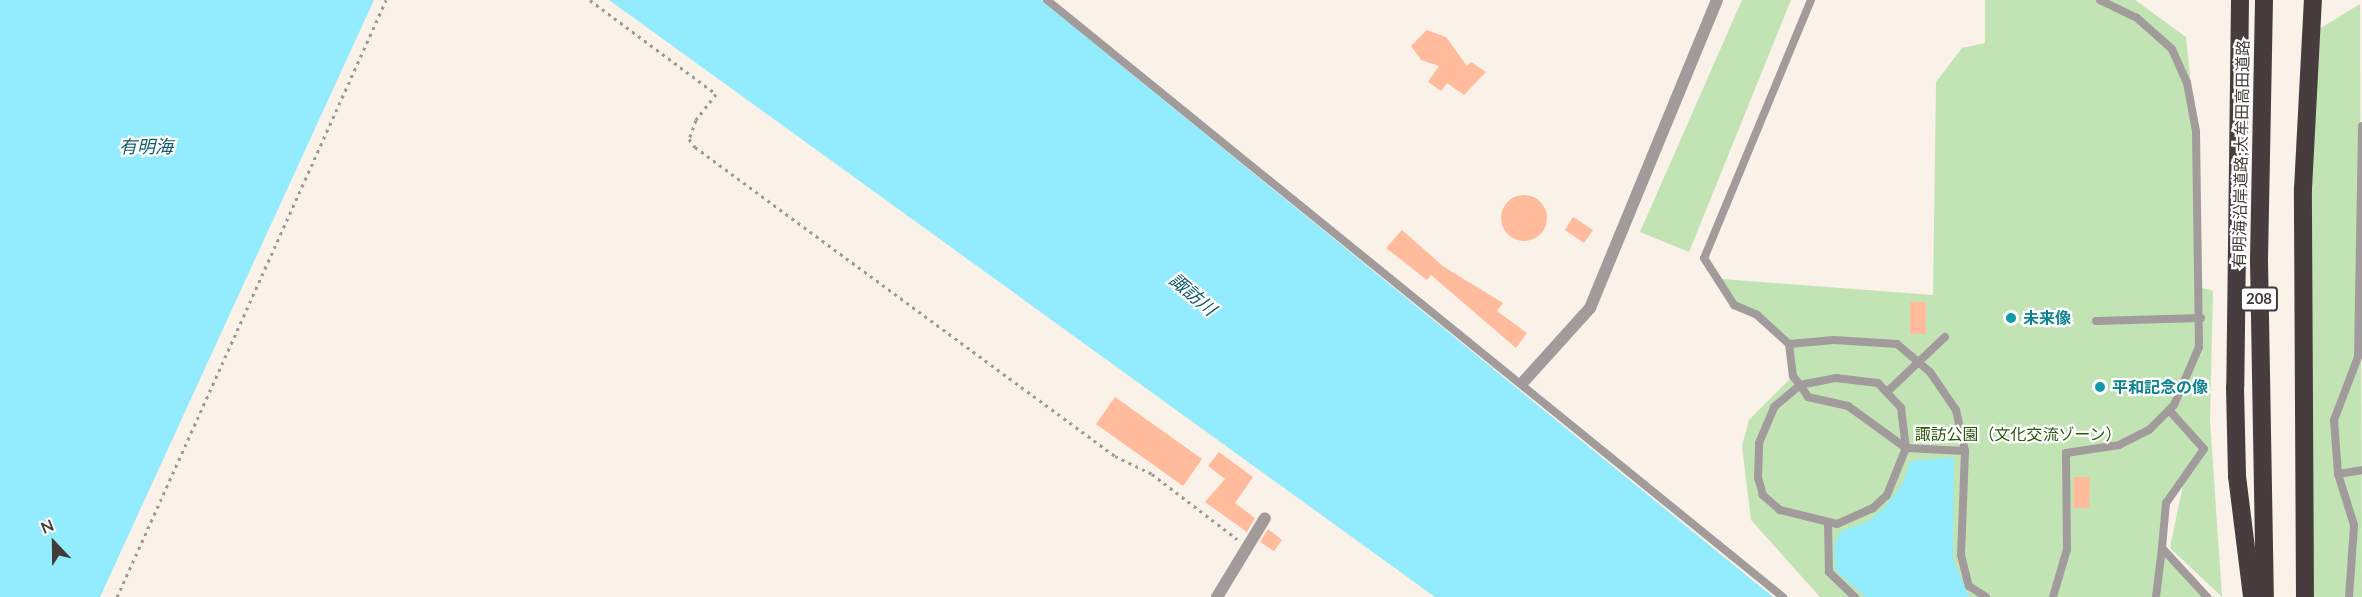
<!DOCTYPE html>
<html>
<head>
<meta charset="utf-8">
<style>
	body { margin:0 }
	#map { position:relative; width:2362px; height:597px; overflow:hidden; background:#faf1e8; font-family:Lato,"Noto Sans JP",sans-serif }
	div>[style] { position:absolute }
	.green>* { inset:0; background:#c2e4b4 }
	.water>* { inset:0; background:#92ecfd }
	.building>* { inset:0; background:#ffbb9c }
	.round { border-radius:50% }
	.path>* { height:3px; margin-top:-1.5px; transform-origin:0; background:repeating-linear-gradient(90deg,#a09993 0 3px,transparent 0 7.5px) }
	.service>* { height:8px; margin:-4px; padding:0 4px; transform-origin:4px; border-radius:4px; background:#a29b9c }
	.minor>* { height:12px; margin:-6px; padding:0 6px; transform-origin:6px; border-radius:6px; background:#a29b9c }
	.motorway>* { height:18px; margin:-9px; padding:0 9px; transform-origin:9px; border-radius:9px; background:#483d3e }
	.dots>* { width:16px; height:16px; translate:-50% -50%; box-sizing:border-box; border:3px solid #fff; border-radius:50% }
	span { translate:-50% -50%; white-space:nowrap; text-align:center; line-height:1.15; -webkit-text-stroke:4.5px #fff; paint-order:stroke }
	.shield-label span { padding:2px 4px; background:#fff; border:2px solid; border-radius:4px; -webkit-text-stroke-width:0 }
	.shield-label { font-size:15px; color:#403c39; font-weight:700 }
	.street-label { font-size:16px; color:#403c39 }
	.culture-label { font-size:16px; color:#0d838f; font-weight:700 }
	.left { translate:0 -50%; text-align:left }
	.park-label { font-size:16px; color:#285909 }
	.water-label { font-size:18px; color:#115d69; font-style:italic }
	.north { position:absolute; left:24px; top:513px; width:60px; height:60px; -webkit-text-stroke:4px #fff; paint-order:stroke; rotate:338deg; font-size:16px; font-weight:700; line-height:24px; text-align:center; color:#403c39 }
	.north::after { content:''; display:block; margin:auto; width:21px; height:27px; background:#403c39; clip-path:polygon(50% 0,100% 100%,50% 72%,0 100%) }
</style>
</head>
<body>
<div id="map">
	<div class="green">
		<div style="clip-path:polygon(1742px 0,1791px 0,1689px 252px,1640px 232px)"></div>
		<div style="clip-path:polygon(1985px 0,2135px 0,2186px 37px,2196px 131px,2196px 286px,2213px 291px,2210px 420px,2222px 597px,2170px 548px,2185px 475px,2166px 503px,2162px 548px,2207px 597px,1820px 597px,1751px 520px,1742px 446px,1749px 420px,1793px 376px,1789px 344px,1757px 315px,1734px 305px,1722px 279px,1933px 295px,1936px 82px,1962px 48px,1985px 43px)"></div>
		<div style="clip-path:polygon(2360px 4px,2362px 597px,2314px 597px,2306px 218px,2316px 31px)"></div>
	</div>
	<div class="water">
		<div style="clip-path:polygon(0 0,374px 0,100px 597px,0 597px)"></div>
		<div style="clip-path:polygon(609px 0,1041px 0,1773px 597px,1435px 597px)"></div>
		<div style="clip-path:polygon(1954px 457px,1953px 559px,1969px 597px,1866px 597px,1836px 571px,1834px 546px,1841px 531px,1867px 522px,1882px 510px,1902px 485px,1911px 461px)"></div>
	</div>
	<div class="building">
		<div style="clip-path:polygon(1427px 30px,1446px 37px,1467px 66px,1471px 62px,1486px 72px,1464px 95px,1447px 83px,1441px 91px,1428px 82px,1439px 66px,1421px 60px,1411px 46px)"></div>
		<div class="round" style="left:1501px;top:195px;width:46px;height:46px"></div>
		<div style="clip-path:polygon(1573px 217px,1593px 230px,1584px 243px,1565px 230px)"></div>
		<div style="clip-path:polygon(1402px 230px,1444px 267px,1503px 303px,1497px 311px,1527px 333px,1516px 348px,1431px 275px,1427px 280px,1386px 248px)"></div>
		<div style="clip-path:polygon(1910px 302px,1926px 302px,1926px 334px,1910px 334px)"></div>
		<div style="clip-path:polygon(1115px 397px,1202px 459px,1183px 486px,1096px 424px)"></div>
		<div style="clip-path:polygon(1219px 452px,1253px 477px,1235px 503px,1255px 518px,1247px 532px,1205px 502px,1225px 479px,1208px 466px)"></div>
		<div style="clip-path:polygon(2074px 477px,2090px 477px,2089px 508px,2073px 508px)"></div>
		<div style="clip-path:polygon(1268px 529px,1282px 540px,1274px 551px,1260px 542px)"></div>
	</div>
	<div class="path">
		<div style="left:590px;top:0;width:157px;rotate:36.7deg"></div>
		<div style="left:716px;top:94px;width:33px;rotate:128deg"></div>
		<div style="left:696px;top:120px;width:20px;rotate:110deg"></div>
		<div style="left:689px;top:139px;width:10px;rotate:53deg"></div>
		<div style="left:695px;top:147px;width:521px;rotate:36.34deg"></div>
		<div style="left:1115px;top:456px;width:41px;rotate:25.9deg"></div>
		<div style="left:1152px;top:474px;width:107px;rotate:37.4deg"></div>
		<div style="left:117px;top:597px;width:655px;rotate:-65.74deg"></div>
	</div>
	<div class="service">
		<div style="left:1047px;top:0;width:948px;rotate:39.05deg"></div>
		<div style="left:1811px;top:0;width:279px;rotate:112.5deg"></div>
		<div style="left:1704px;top:258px;width:56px;rotate:57.4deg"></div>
		<div style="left:1734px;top:305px;width:25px;rotate:23deg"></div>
		<div style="left:1757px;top:315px;width:43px;rotate:42.2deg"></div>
		<div style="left:1789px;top:344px;width:32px;rotate:83deg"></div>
		<div style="left:1793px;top:376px;width:11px;rotate:52deg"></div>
		<div style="left:1800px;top:385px;width:37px;rotate:-11deg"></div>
		<div style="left:1836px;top:378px;width:42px;rotate:6.8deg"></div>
		<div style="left:1878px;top:383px;width:34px;rotate:47deg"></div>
		<div style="left:1901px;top:408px;width:40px;rotate:82.9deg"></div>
		<div style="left:1906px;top:448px;width:59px;rotate:2.9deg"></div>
		<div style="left:1965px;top:451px;width:104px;rotate:92.2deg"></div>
		<div style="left:1961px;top:555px;width:32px;rotate:76deg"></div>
		<div style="left:1969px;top:586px;width:20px;rotate:33deg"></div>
		<div style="left:2096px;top:321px;width:105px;rotate:-1.6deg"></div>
		<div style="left:1789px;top:344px;width:45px;rotate:-5.1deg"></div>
		<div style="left:1834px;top:340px;width:63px;rotate:3.6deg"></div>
		<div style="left:1897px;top:344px;width:43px;rotate:40.3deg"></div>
		<div style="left:1930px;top:372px;width:46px;rotate:55.6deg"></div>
		<div style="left:1956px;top:410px;width:42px;rotate:77.6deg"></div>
		<div style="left:1800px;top:385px;width:14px;rotate:56deg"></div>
		<div style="left:1808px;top:397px;width:41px;rotate:12.7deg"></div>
		<div style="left:1848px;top:406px;width:72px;rotate:35.9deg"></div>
		<div style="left:1906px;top:448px;width:51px;rotate:112deg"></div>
		<div style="left:1887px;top:495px;width:19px;rotate:137deg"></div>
		<div style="left:1873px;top:508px;width:39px;rotate:156deg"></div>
		<div style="left:1837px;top:524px;width:59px;rotate:-166.2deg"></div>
		<div style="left:1780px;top:510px;width:23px;rotate:-139deg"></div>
		<div style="left:1763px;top:495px;width:18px;rotate:-106deg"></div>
		<div style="left:1758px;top:478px;width:35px;rotate:-88deg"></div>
		<div style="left:1759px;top:443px;width:39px;rotate:-67deg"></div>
		<div style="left:1774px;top:407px;width:34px;rotate:-40deg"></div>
		<div style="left:1887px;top:392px;width:80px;rotate:-43.5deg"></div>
		<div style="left:2169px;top:410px;width:52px;rotate:48.1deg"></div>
		<div style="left:2204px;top:449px;width:66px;rotate:125.1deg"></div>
		<div style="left:2166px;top:503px;width:45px;rotate:95.1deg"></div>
		<div style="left:2162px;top:548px;width:67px;rotate:47.4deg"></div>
		<div style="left:2338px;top:474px;width:24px;rotate:-9deg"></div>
		<div style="left:1828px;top:522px;width:50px;rotate:88.9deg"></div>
		<div style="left:1829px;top:572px;width:36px;rotate:44deg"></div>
		<div style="left:2053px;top:597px;width:50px;rotate:-73.7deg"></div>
		<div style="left:2067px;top:549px;width:96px;rotate:-90.6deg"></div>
		<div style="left:2066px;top:453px;width:54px;rotate:-8.6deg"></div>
		<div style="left:2119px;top:445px;width:34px;rotate:-27deg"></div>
		<div style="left:2149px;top:430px;width:35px;rotate:-45deg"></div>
		<div style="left:2174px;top:405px;width:63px;rotate:-66.7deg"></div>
		<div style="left:2199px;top:347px;width:216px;rotate:-90.8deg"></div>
		<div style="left:2196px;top:131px;width:49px;rotate:-100.6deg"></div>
		<div style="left:2187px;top:83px;width:37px;rotate:-114deg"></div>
		<div style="left:2172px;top:49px;width:47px;rotate:-138.5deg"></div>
		<div style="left:2137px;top:18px;width:41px;rotate:-154.1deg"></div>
		<div style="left:2156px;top:597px;width:49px;rotate:-83deg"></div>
		<div style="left:2349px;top:597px;width:72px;rotate:-86deg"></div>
		<div style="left:2354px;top:525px;width:53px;rotate:-107.4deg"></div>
		<div style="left:2338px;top:474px;width:54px;rotate:-94.2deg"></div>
		<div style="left:2334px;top:420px;width:67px;rotate:-69.1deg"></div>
		<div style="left:2358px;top:357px;width:231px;rotate:-89deg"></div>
	</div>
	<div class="minor">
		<div style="left:1525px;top:380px;width:97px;rotate:-47.9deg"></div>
		<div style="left:1590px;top:308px;width:333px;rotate:-67.6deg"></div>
		<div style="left:1217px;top:597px;width:92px;rotate:-58.7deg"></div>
	</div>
	<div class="motorway">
		<div style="left:2240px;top:0;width:387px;rotate:90.7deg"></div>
		<div style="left:2235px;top:387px;width:89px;rotate:88.7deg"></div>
		<div style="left:2237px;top:476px;width:122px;rotate:82.9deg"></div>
		<div style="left:2264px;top:0;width:260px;rotate:91.1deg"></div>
		<div style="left:2259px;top:260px;width:337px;rotate:89deg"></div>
		<div style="left:2305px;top:597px;width:408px;rotate:-90.3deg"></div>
		<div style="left:2303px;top:189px;width:189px;rotate:-87deg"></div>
	</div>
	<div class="dots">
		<div style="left:2011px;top:318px;background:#0f9aa8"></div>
		<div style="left:2100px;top:387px;background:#0f9aa8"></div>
	</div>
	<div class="shield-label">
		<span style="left:2259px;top:299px">208</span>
	</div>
	<div class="street-label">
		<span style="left:2241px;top:154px;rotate:-89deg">有明海沿岸道路;大牟田高田道路</span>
	</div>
	<div class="culture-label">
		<span class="left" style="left:2023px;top:318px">未来像</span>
		<span class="left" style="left:2112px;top:387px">平和記念の像</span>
	</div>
	<div class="park-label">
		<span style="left:2018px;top:434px">諏訪公園（文化交流ゾーン）</span>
	</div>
	<div class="water-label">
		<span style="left:146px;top:146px">有明海</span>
		<span style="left:1193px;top:294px;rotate:40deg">諏訪川</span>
	</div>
	<div class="north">N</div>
</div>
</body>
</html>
